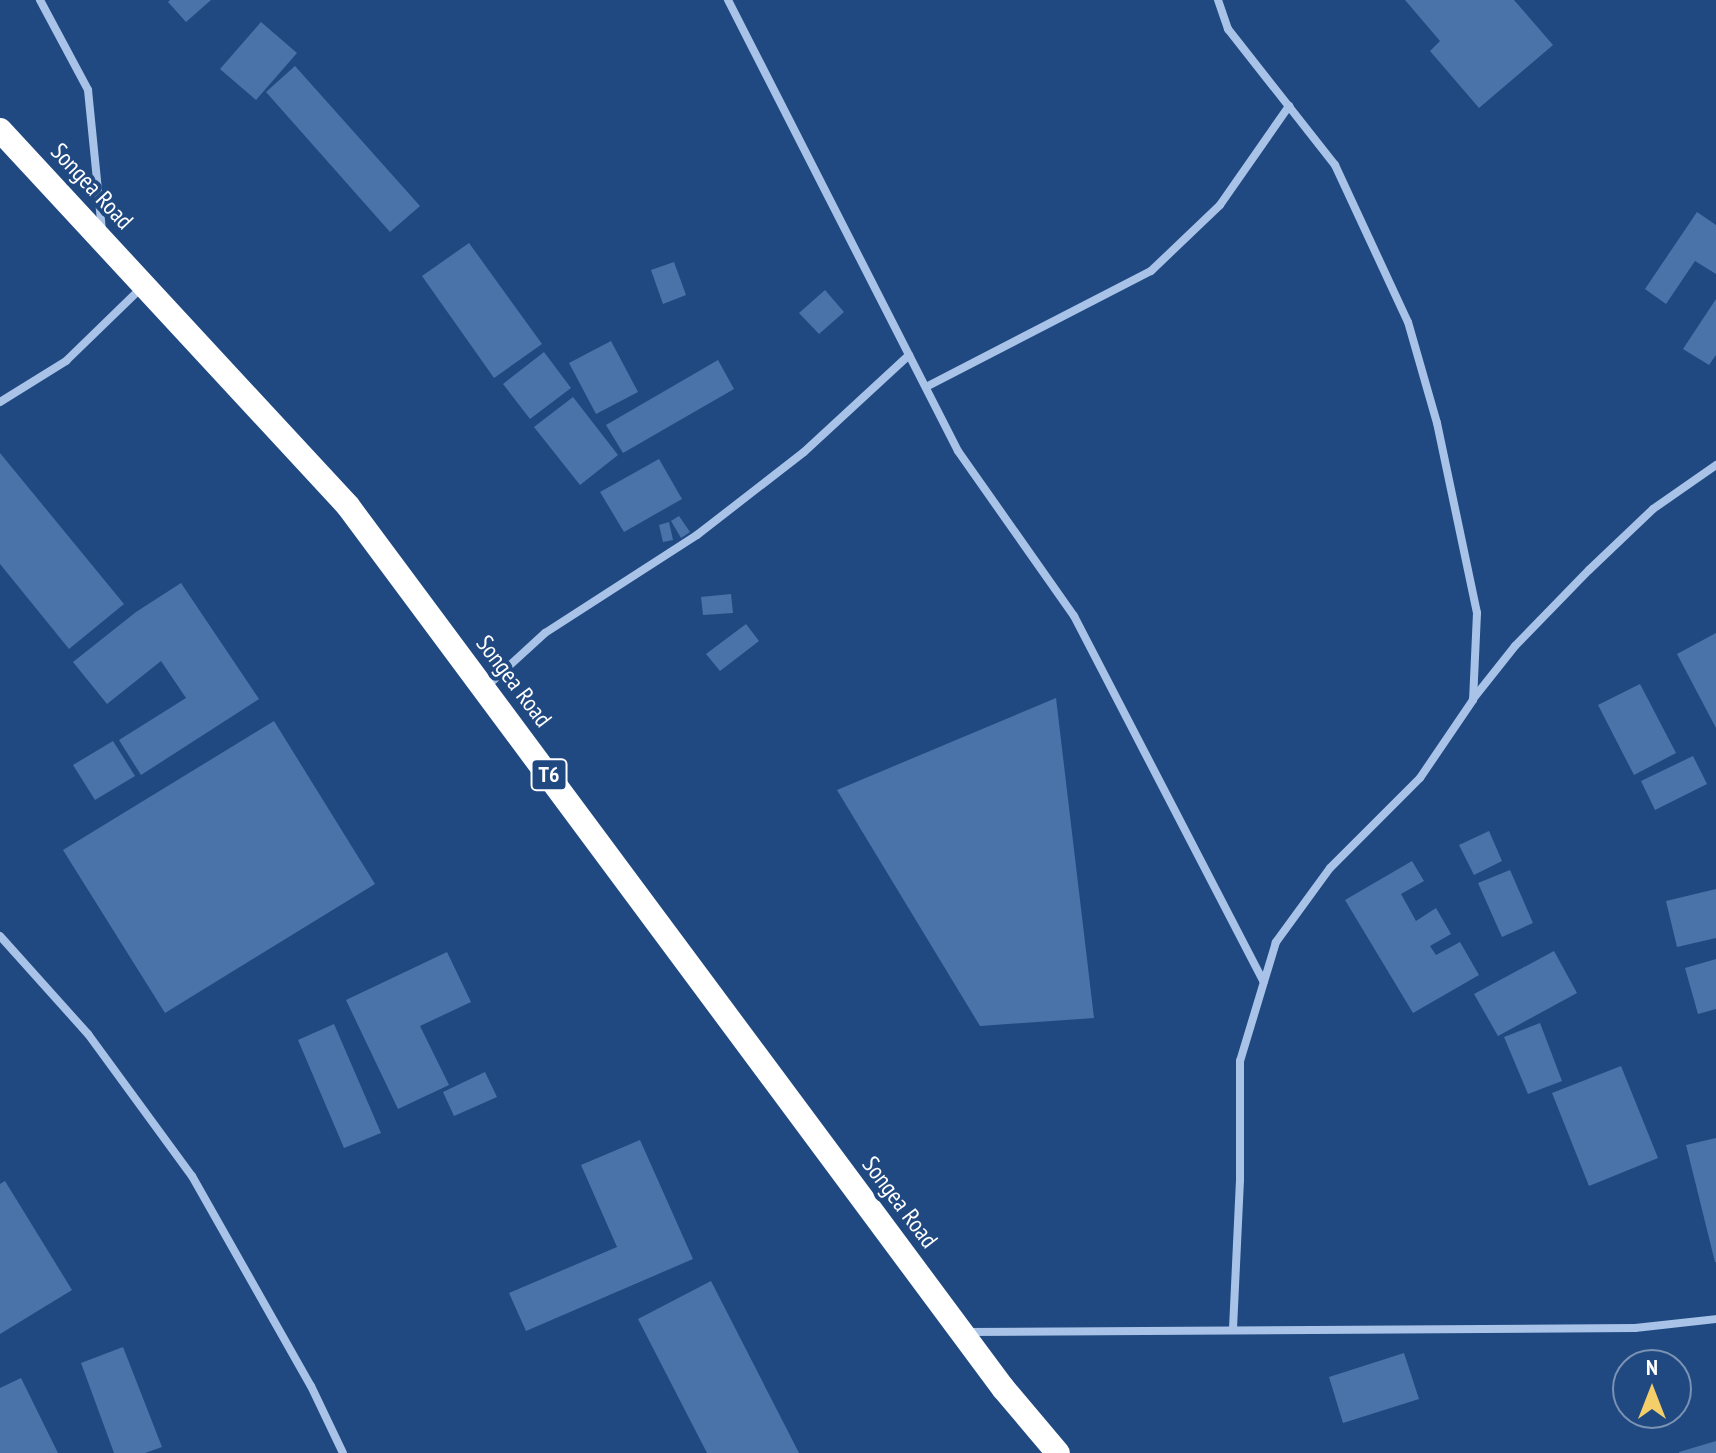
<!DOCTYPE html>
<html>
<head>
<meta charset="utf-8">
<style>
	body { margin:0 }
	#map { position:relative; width:1716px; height:1453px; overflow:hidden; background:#214981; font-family:"PT Sans Narrow",sans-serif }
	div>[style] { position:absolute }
	.building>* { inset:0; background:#4a73aa }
	.street>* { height:8px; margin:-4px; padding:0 4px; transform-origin:4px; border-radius:4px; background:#a8c3e7 }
	.highway>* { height:24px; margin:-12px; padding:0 12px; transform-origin:12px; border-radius:12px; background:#fff }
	span { translate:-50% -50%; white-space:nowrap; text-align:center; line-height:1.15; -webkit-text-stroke:8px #214981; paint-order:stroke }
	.shield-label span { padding:2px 6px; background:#214981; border:2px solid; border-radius:6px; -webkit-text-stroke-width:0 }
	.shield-label { font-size:22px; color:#fff; font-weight:700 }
	.street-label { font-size:24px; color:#fff }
	.north { position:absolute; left:1612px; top:1349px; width:80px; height:80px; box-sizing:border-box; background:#214981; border:2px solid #7a92b3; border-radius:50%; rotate:0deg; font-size:22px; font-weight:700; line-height:32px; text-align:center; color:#fff }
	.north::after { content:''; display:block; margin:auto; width:28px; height:36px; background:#f4ce69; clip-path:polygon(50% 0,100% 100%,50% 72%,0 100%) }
</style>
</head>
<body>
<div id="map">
	<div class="building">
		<div style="clip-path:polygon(170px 0,211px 0,186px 22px,168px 2px)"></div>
		<div style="clip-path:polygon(1405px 0,1514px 0,1553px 45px,1479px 108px,1430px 51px,1440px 41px)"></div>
		<div style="clip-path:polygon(261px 22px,297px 53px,256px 100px,220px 69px)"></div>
		<div style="clip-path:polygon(295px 66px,420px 206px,390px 232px,266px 92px)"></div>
		<div style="clip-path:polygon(1697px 212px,1716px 225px,1716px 274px,1695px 261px,1666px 304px,1645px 289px)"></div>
		<div style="clip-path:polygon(469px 243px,542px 344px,494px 378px,422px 276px)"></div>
		<div style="clip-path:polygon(674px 262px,686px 295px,663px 304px,651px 270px)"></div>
		<div style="clip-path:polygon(825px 290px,844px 312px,819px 334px,799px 313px)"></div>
		<div style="clip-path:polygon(1716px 299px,1716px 355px,1709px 365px,1683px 349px)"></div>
		<div style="clip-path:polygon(611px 341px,638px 392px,596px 414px,569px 363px)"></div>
		<div style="clip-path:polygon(544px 352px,571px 388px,530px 419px,503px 384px)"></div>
		<div style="clip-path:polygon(718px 360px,734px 389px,623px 453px,606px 425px)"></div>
		<div style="clip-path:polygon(573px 397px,618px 455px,580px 485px,534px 427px)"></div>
		<div style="clip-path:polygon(0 453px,124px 604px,69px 649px,0 564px)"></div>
		<div style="clip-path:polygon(659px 459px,682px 499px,624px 532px,600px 492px)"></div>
		<div style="clip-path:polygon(679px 516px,690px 532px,681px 538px,671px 521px)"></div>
		<div style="clip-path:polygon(669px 522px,673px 540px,663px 542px,659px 525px)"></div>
		<div style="clip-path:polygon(181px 583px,259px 699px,141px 775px,119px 740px,186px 698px,161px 661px,107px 704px,73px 662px,136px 612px)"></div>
		<div style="clip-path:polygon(731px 594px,733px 613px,703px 615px,701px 597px)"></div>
		<div style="clip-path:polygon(746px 624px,759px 641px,720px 671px,706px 654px)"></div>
		<div style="clip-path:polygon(1716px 633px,1716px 728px,1677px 654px)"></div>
		<div style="clip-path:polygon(1640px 684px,1676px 753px,1634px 775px,1598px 705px)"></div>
		<div style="clip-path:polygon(1056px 698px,1094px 1018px,980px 1026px,837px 790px)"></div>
		<div style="clip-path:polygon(274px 721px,375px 884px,165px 1013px,63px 850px)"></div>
		<div style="clip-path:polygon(113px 741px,135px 776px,95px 800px,73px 765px)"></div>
		<div style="clip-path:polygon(1693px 756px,1707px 784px,1655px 810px,1641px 781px)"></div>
		<div style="clip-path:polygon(1489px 831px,1502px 861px,1474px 875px,1459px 845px)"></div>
		<div style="clip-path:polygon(1412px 861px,1424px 881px,1401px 894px,1416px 921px,1436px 908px,1451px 934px,1430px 946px,1436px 955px,1460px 942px,1479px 975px,1413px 1013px,1345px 900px)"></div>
		<div style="clip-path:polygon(1510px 870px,1533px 923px,1502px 937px,1478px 883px)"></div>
		<div style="clip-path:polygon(1716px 889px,1716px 938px,1677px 947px,1666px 901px)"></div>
		<div style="clip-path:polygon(1554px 951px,1577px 993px,1498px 1036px,1474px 994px)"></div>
		<div style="clip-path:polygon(447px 952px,471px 1002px,420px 1026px,449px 1085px,398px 1109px,346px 1000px)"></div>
		<div style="clip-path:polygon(1716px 959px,1716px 1009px,1698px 1014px,1685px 968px)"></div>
		<div style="clip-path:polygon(1540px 1023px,1562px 1081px,1528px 1094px,1504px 1037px)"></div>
		<div style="clip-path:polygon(334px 1024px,381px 1133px,344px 1148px,298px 1040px)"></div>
		<div style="clip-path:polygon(1621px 1066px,1658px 1158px,1589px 1186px,1552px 1093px)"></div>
		<div style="clip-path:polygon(485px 1072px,497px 1097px,454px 1116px,443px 1092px)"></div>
		<div style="clip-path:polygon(1716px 1138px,1716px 1262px,1715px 1262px,1686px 1145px)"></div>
		<div style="clip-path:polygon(640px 1140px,693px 1259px,526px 1331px,509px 1293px,617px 1247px,581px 1165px)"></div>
		<div style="clip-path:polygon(5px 1181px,72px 1290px,0 1334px,0 1184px)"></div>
		<div style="clip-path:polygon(711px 1281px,799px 1453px,707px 1453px,638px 1319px)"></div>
		<div style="clip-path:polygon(123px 1347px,162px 1447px,145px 1453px,114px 1453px,81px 1363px)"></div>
		<div style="clip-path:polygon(1404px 1353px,1419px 1399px,1343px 1423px,1329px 1377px)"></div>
		<div style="clip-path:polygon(21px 1378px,58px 1453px,0 1453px,0 1388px)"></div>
		<div style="clip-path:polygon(1716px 1441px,1716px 1453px,1679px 1453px,1679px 1452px)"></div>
	</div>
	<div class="street">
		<div style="left:40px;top:0;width:102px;rotate:61.9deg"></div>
		<div style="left:88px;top:90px;width:141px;rotate:84.3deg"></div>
		<div style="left:728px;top:0;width:506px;rotate:62.98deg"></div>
		<div style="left:958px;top:451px;width:202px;rotate:54.9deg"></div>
		<div style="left:1074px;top:616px;width:412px;rotate:62.6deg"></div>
		<div style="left:1218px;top:0;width:31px;rotate:71deg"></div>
		<div style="left:1228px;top:29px;width:173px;rotate:51.8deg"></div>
		<div style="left:1335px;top:165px;width:173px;rotate:65.1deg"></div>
		<div style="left:1408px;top:322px;width:105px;rotate:74deg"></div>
		<div style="left:1437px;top:423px;width:194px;rotate:78.1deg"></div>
		<div style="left:1477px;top:613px;width:87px;rotate:92.6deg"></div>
		<div style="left:1473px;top:700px;width:94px;rotate:124.2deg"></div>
		<div style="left:1420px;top:778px;width:127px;rotate:135deg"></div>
		<div style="left:1330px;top:868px;width:92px;rotate:126.1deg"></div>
		<div style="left:1276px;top:942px;width:124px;rotate:106.8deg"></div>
		<div style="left:1240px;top:1061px;width:119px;rotate:90deg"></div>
		<div style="left:1240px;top:1180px;width:148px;rotate:92.7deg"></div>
		<div style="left:926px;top:387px;width:253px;rotate:-27.3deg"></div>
		<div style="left:1151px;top:271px;width:95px;rotate:-43.7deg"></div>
		<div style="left:1220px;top:205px;width:121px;rotate:-55.1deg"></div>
		<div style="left:0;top:402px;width:78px;rotate:-31.8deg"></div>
		<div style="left:66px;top:361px;width:105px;rotate:-44.2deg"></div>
		<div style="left:486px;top:687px;width:80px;rotate:-42.5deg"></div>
		<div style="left:545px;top:633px;width:181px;rotate:-32.8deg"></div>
		<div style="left:697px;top:535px;width:135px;rotate:-37.8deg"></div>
		<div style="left:804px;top:452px;width:143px;rotate:-42.7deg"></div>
		<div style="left:1473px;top:699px;width:68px;rotate:-51.6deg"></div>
		<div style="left:1515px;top:646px;width:106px;rotate:-45.8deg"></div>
		<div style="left:1589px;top:570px;width:88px;rotate:-43.6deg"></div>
		<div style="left:1653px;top:509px;width:77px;rotate:-34.9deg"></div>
		<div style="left:0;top:936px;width:132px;rotate:48.1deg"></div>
		<div style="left:88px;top:1034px;width:176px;rotate:53.8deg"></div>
		<div style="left:192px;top:1176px;width:241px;rotate:60.5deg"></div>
		<div style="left:311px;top:1386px;width:74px;rotate:64.5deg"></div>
		<div style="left:965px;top:1332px;width:670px;rotate:-0.34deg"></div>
		<div style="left:1635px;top:1328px;width:81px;rotate:-6.3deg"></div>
	</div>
	<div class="highway">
		<div style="left:0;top:130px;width:512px;rotate:47.21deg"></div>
		<div style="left:348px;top:506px;width:1099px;rotate:53.4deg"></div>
		<div style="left:1003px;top:1388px;width:85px;rotate:49.8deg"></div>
	</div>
	<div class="shield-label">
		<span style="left:549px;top:775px">T6</span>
	</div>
	<div class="street-label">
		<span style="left:92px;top:186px;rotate:47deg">Songea Road</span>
		<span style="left:514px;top:681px;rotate:53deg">Songea Road</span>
		<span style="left:900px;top:1202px;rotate:53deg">Songea Road</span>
	</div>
	<div class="north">N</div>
</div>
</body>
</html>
